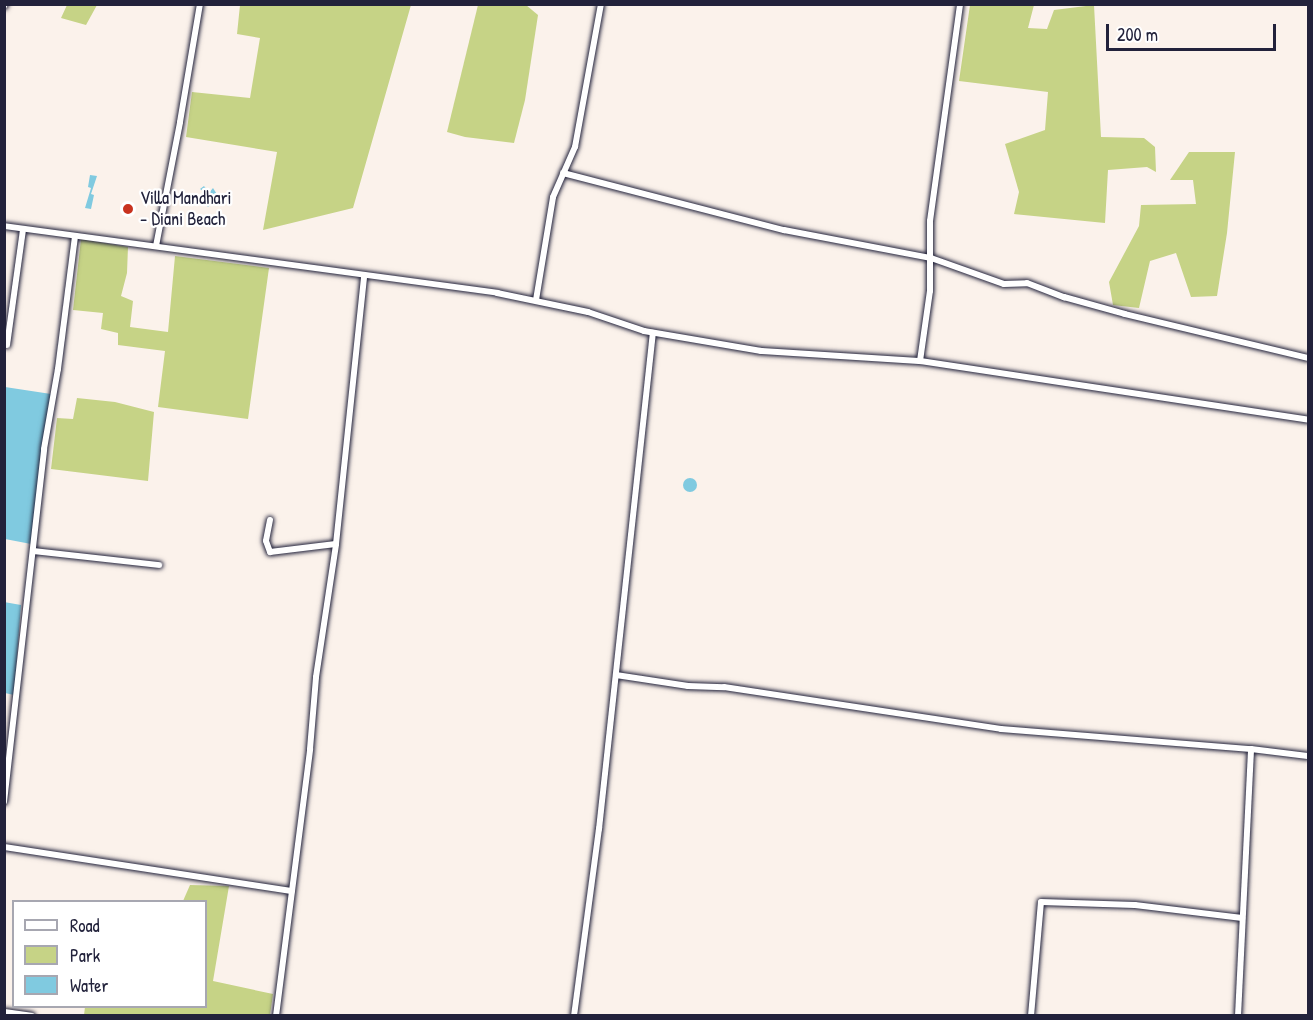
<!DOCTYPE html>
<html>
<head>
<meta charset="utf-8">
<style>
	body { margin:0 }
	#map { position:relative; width:1313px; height:1020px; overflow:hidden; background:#fbf2eb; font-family:"Patrick Hand",sans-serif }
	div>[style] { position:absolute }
	.green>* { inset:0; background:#c6d386 }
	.water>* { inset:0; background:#80cae0 }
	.round { border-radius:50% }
	.roads { filter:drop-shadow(0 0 2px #22223b) drop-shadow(0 0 2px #22223b) }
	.minor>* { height:6px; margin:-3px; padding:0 3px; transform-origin:3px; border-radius:3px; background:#fff }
	.dots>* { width:16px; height:16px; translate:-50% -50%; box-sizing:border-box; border:3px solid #fff; border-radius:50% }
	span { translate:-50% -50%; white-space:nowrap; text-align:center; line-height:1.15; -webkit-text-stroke:4.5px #fff; paint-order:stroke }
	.poi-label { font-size:18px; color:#22223b }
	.left { translate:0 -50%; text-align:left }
	.frame { position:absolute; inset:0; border:6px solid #22223b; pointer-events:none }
	.legend { position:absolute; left:12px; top:900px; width:195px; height:108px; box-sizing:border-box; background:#fff; border:2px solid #a7a7b1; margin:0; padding:8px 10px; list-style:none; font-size:18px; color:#22223b }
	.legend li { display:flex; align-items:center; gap:12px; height:30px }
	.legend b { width:30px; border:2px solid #a7a7b1 }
	.scale { position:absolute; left:1106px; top:24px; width:170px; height:27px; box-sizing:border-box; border:3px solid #22223b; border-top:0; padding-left:8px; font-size:18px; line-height:21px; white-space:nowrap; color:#22223b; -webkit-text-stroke:4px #fff; paint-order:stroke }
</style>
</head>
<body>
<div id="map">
	<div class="green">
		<div style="clip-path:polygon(67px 5px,67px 4px,97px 5px,86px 25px,61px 18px)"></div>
		<div style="clip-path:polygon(240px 5px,411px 5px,353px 208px,263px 230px,277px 152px,186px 137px,192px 92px,250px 98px,260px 38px,237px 34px)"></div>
		<div style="clip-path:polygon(478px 5px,526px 5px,538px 15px,525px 100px,514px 143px,465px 137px,447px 132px)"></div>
		<div style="clip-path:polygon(970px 5px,1034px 5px,1028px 28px,1047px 29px,1054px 10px,1094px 5px,1101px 137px,1144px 138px,1155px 147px,1156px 172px,1147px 167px,1108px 170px,1105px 223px,1014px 214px,1019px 192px,1005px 144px,1045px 130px,1048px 92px,959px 81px)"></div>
		<div style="clip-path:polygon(1189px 152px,1235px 152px,1227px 233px,1217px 296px,1191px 297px,1176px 253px,1150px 261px,1139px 308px,1113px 305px,1109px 282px,1139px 226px,1141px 205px,1196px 204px,1193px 180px,1170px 180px)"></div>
		<div style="clip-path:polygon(81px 239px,128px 247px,127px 273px,121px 296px,133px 301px,130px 327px,168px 332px,175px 256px,269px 268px,248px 419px,158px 407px,165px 351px,118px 345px,118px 333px,101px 329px,103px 313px,73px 310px)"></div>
		<div style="clip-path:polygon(77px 398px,115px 402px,154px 412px,148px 481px,51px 469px,57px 418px,73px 419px)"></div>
		<div style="clip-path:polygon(190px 885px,229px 886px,213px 981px,273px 994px,270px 1015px,84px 1015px,85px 1007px,206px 1006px,206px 902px,183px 901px)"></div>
	</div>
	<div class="water">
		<div style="clip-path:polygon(90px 175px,97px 176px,91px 194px,94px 195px,91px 209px,85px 208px,91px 188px,88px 187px)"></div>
		<div style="clip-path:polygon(204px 186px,209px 193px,213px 188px,218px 196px,208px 207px,204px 202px,206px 193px,200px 189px)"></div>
		<div style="clip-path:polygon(5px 387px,51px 394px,31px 544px,5px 539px)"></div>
		<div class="round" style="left:683px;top:478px;width:14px;height:14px"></div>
		<div style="clip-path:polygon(4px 602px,21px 605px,14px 695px,5px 693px)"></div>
	</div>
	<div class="roads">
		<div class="minor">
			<div style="left:4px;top:6px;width:2px;rotate:-63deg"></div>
			<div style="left:563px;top:173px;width:228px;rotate:14.5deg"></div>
			<div style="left:784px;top:230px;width:150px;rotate:10.8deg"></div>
			<div style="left:931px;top:258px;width:77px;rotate:19.6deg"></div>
			<div style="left:1004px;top:284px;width:23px;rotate:-2deg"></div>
			<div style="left:1027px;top:283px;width:40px;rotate:21deg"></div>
			<div style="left:1064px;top:297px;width:63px;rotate:15.6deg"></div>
			<div style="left:1125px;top:314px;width:188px;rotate:13.5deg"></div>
			<div style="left:4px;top:226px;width:498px;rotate:7.7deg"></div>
			<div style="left:497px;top:293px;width:93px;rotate:11.8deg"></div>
			<div style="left:588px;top:312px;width:59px;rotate:18.7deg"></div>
			<div style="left:644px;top:331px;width:119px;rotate:9.7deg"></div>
			<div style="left:761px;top:351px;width:159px;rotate:3.6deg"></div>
			<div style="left:920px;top:361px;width:392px;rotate:8.6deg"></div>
			<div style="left:156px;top:246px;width:126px;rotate:-79deg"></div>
			<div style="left:180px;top:122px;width:120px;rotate:-80.4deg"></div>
			<div style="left:536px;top:300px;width:104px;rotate:-80.6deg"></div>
			<div style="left:553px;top:197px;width:55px;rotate:-66.3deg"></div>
			<div style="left:575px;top:147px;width:145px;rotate:-79.7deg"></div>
			<div style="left:7px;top:345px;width:116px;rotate:-82.1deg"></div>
			<div style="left:920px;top:361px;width:71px;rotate:-81.9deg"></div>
			<div style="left:930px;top:291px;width:70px;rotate:-90deg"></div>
			<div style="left:930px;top:221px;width:219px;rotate:-82.1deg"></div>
			<div style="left:270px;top:520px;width:21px;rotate:101deg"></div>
			<div style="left:266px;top:541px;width:12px;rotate:70deg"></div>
			<div style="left:270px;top:552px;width:66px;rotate:-6.9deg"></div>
			<div style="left:34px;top:551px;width:126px;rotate:6.4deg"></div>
			<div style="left:616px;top:675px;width:73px;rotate:8.7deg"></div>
			<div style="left:688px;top:686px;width:36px;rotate:2deg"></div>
			<div style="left:724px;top:687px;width:280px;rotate:8.6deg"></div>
			<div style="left:1001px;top:729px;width:251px;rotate:4.6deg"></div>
			<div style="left:1251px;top:749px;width:57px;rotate:7deg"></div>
			<div style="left:4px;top:802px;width:355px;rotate:-83.5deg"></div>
			<div style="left:44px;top:449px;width:81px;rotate:-80.1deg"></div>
			<div style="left:58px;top:369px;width:134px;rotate:-82.7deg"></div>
			<div style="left:4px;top:847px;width:291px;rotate:8.7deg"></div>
			<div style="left:4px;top:1012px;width:28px;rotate:8deg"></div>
			<div style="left:276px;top:1016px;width:269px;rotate:-82.7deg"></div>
			<div style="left:310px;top:749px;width:72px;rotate:-85.2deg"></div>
			<div style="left:316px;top:677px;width:134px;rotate:-81.4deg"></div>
			<div style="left:336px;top:544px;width:269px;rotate:-84deg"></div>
			<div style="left:574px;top:1016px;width:189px;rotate:-82.4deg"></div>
			<div style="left:599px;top:829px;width:499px;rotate:-83.8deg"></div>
			<div style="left:1031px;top:1016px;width:114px;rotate:-85deg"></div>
			<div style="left:1041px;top:902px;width:94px;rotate:1.8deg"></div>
			<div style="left:1135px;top:905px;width:108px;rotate:6.9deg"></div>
			<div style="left:1238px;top:1016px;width:267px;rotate:-87.2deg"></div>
		</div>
	</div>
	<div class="dots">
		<div style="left:128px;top:209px;background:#c8321e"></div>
	</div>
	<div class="poi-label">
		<span class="left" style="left:140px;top:209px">Villa Mandhari<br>- Diani Beach</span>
	</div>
	<div class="frame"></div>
	<ul class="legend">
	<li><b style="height:8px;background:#fff"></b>Road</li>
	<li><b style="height:16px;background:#c6d386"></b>Park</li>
	<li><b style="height:16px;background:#80cae0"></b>Water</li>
	</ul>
	<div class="scale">200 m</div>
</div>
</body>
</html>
